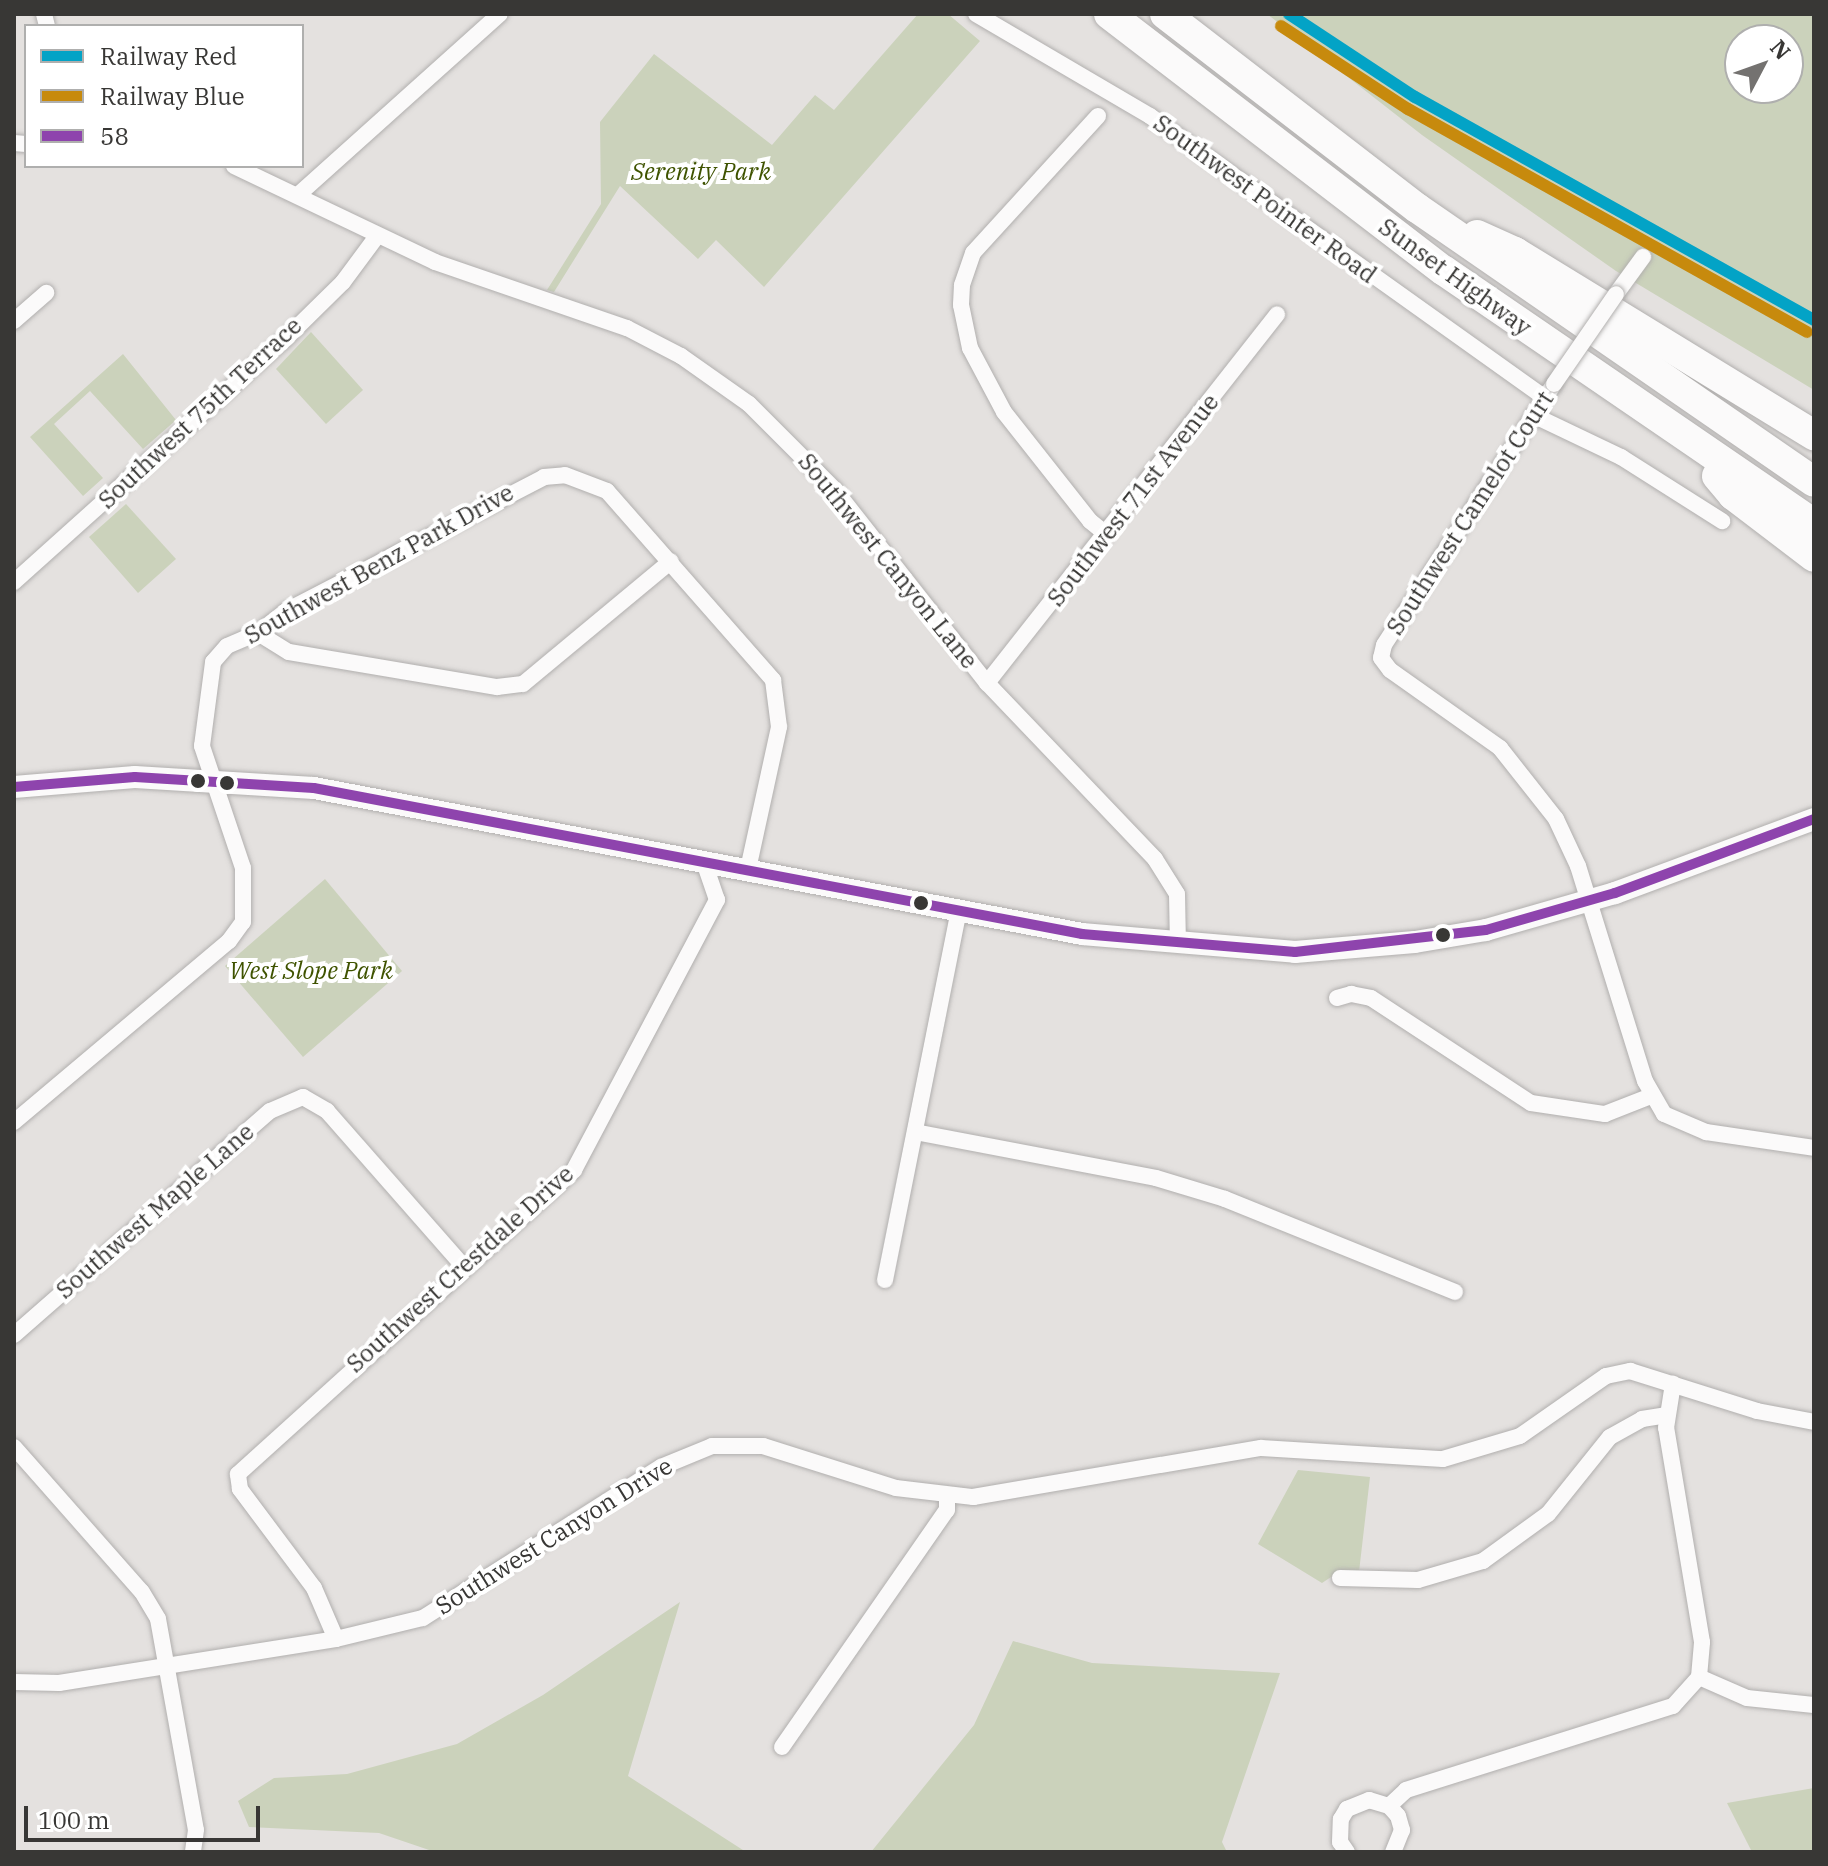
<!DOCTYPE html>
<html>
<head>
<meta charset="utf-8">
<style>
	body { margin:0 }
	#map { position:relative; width:1828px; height:1866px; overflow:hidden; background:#e4e1df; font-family:"IBM Plex Serif",serif }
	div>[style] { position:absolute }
	.green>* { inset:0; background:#cbd2bb }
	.roads { filter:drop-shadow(0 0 2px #b1afae) drop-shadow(0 0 2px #b1afae) }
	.street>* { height:16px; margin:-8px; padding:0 8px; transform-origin:8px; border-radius:8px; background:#fbfafa }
	.secondary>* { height:22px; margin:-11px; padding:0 11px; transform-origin:11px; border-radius:11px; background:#fbfafa }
	.highway>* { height:30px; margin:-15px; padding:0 15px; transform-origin:15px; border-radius:15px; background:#fbfafa }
	.bridges { filter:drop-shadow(0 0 2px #b1afae) drop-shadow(0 0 2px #b1afae) }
	.street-bridge>* { height:16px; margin:-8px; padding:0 8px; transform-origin:8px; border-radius:8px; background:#fbfafa }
	.bus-1>* { height:10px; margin:-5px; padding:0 5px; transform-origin:5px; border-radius:5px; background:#8e44ad }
	.rail-1>* { height:12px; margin:-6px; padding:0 6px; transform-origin:6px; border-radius:6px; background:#03a3c6 }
	.rail-2>* { height:12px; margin:-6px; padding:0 6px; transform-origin:6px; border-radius:6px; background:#c78a0d }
	.dots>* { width:22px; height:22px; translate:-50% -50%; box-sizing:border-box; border:4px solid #fff; border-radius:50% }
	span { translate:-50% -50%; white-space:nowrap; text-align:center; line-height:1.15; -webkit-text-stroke:8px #fff; paint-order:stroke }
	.park-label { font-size:24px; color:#3f5300; font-style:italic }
	.street-label { font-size:24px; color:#383735 }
	.frame { position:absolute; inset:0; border:16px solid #383735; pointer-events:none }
	.legend { position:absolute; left:24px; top:24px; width:280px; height:144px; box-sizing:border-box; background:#fff; border:2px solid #afafae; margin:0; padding:10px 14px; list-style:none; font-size:24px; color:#383735 }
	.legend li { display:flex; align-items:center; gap:16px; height:40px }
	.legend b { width:40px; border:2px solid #afafae }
	.north { position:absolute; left:1724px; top:24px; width:80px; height:80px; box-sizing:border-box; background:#fff; border:2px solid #afafae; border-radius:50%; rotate:49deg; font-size:22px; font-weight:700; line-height:32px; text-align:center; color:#383735 }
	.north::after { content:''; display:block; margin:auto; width:28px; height:36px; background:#747270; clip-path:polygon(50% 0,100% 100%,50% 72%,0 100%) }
	.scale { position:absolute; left:24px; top:1806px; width:236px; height:36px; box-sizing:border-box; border:4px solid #383735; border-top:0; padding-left:10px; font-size:24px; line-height:28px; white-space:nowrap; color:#383735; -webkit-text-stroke:6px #fff; paint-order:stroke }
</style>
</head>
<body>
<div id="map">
	<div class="green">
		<div style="clip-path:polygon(918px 14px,948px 14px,980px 41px,764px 287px,716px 240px,698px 259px,620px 186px,554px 292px,547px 290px,601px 204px,600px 122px,654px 54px,772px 145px,815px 95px,834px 110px)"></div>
		<div style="clip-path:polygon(evenodd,1267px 14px,1814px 14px,1814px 390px,1616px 271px,1422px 135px,1267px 14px,1740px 40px,1788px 40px,1788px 88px,1740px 88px,1740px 40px)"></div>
		<div style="clip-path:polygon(311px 332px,363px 390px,326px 424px,276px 369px)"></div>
		<div style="clip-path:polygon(123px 354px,176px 420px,143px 449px,90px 391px,54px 424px,103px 478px,83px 496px,30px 437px)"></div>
		<div style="clip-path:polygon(126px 504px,176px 559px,138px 593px,89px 537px)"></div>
		<div style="clip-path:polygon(325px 879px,402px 971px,303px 1057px,225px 966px)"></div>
		<div style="clip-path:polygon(1298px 1470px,1370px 1477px,1359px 1572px,1337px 1573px,1322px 1583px,1258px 1544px)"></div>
		<div style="clip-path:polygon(680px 1602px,628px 1776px,746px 1852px,435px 1852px,379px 1833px,249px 1827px,238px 1801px,274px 1778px,347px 1774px,457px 1744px,543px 1695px)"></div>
		<div style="clip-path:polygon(1013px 1641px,1092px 1663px,1280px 1673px,1222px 1842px,1227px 1852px,871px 1852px,974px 1725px)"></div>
		<div style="clip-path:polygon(1814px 1788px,1814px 1852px,1752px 1852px,1727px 1803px)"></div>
	</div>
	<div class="roads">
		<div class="street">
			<div style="left:44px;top:14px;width:12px;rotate:76deg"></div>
			<div style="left:976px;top:14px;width:202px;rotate:30.4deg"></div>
			<div style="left:1150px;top:116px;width:485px;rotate:35.5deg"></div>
			<div style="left:1098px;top:116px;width:185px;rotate:132.4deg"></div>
			<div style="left:973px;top:253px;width:34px;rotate:109deg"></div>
			<div style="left:962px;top:285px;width:20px;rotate:93deg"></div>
			<div style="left:961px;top:305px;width:44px;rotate:78.2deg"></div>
			<div style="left:970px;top:348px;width:72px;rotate:62deg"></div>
			<div style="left:1004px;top:412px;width:139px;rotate:51.7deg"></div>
			<div style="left:1090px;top:521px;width:21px;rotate:39deg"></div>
			<div style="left:14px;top:143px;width:12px;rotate:5deg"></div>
			<div style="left:234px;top:166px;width:223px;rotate:25.5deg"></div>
			<div style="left:435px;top:262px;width:203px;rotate:19deg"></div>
			<div style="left:627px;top:328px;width:61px;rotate:27.4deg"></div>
			<div style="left:681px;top:356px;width:83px;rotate:35.2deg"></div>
			<div style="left:749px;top:404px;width:122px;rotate:45deg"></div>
			<div style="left:835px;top:490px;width:246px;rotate:51.8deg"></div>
			<div style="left:987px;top:683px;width:243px;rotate:46.3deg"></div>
			<div style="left:1155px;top:859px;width:41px;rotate:57.8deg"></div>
			<div style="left:1177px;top:894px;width:50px;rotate:88.9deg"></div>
			<div style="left:298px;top:195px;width:271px;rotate:-41.9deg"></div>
			<div style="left:1616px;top:294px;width:46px;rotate:-53.9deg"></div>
			<div style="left:14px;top:321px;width:43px;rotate:-41.2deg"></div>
			<div style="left:1554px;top:384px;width:311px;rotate:123.1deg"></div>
			<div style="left:1384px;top:645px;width:13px;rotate:103deg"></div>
			<div style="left:1381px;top:658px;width:15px;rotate:53deg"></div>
			<div style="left:1390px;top:670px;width:135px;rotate:35.3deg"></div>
			<div style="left:1500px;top:748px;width:90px;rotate:51.7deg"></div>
			<div style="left:1556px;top:819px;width:52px;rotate:64.9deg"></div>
			<div style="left:1578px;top:866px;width:225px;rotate:72.7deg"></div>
			<div style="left:1645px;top:1081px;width:38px;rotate:60deg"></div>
			<div style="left:1664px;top:1114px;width:46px;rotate:23.2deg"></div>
			<div style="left:1706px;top:1132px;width:109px;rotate:8.4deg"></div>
			<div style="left:1533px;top:415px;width:98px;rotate:25.5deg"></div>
			<div style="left:1621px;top:457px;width:120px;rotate:32.4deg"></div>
			<div style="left:14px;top:582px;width:361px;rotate:-41.9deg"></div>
			<div style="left:283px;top:341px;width:84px;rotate:-44.5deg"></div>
			<div style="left:343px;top:282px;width:57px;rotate:-53.5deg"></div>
			<div style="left:258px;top:633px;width:36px;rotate:32deg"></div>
			<div style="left:289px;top:652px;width:211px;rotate:9.6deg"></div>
			<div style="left:497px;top:687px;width:26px;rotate:-7deg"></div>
			<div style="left:523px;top:684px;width:192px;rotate:-39.7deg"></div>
			<div style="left:987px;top:683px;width:469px;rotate:-51.8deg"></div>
			<div style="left:1337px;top:998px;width:15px;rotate:-16deg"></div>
			<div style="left:1351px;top:994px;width:20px;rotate:11deg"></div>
			<div style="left:1371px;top:998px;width:191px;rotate:33.3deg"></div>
			<div style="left:1531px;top:1103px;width:75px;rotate:8.5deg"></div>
			<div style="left:1605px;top:1114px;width:49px;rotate:-21.4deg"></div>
			<div style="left:14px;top:1122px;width:281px;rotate:-40.1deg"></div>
			<div style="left:229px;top:941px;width:24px;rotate:-54deg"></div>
			<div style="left:243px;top:922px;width:54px;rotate:-90deg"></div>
			<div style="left:243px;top:868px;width:129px;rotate:-108.6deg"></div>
			<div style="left:202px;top:746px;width:85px;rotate:-82.5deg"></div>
			<div style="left:213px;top:662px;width:21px;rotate:-49deg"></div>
			<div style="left:227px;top:646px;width:34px;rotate:-23deg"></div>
			<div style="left:258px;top:633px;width:36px;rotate:-38deg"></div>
			<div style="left:286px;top:611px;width:291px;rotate:-27.4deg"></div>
			<div style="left:544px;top:477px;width:21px;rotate:-5deg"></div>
			<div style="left:565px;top:475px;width:45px;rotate:20.9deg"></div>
			<div style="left:607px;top:491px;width:252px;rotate:48.7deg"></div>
			<div style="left:773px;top:680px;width:47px;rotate:82.7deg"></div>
			<div style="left:779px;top:727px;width:145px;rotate:102.3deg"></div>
			<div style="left:915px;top:1132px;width:245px;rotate:10.8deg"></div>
			<div style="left:1156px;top:1178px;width:72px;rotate:16.9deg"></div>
			<div style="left:1225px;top:1199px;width:248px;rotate:22deg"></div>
			<div style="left:885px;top:1280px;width:377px;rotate:-78.7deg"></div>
			<div style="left:14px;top:1335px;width:340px;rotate:-41.2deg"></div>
			<div style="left:270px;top:1111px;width:36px;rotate:-23deg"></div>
			<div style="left:303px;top:1097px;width:28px;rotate:30deg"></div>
			<div style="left:327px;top:1111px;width:209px;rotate:48.7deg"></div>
			<div style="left:14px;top:1447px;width:193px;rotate:48.6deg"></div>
			<div style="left:142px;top:1592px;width:31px;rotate:59deg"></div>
			<div style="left:158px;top:1619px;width:214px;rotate:79.8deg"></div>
			<div style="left:196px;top:1830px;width:22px;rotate:98deg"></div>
			<div style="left:1340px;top:1578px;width:78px;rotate:1.5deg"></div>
			<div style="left:1418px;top:1580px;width:68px;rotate:-16.3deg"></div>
			<div style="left:1483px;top:1561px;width:80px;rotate:-35.9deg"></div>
			<div style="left:1548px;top:1514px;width:99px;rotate:-51.2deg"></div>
			<div style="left:1610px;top:1437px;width:37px;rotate:-29deg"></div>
			<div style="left:1642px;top:1419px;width:24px;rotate:-9deg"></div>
			<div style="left:336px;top:1639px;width:56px;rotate:-113.3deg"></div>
			<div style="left:314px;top:1588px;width:124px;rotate:-126.8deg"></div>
			<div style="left:240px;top:1489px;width:15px;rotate:-98deg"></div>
			<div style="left:238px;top:1474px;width:453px;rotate:-42.1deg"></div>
			<div style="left:574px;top:1170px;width:306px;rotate:-62.1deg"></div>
			<div style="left:717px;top:900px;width:40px;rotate:-108.9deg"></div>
			<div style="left:1699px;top:1677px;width:52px;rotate:23.6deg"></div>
			<div style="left:1747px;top:1698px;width:67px;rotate:6deg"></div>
			<div style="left:14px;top:1682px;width:45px;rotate:1.3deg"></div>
			<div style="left:59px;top:1683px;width:280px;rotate:-9deg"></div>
			<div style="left:336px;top:1639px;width:89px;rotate:-13.6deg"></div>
			<div style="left:423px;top:1618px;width:282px;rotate:-32.4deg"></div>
			<div style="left:661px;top:1467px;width:55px;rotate:-22.4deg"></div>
			<div style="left:712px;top:1446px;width:51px"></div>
			<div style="left:763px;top:1446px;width:139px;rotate:17.5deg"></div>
			<div style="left:896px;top:1488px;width:78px;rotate:6.7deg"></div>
			<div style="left:973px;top:1497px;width:292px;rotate:-9.7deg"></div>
			<div style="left:1261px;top:1448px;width:182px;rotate:3.5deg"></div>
			<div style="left:1443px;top:1459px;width:80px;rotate:-16.6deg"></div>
			<div style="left:1520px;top:1436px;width:105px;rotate:-34.9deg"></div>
			<div style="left:1606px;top:1376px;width:25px;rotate:-12deg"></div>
			<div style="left:1630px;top:1371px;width:133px;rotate:17.5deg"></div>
			<div style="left:1757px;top:1411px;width:58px;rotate:10.9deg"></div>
			<div style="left:782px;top:1747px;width:289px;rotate:-55.2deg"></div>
			<div style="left:947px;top:1510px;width:12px;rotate:-90deg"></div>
			<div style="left:1389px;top:1806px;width:23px;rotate:-43deg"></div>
			<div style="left:1406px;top:1790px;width:280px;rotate:-17.5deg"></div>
			<div style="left:1673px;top:1706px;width:39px;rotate:-48deg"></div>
			<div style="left:1699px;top:1677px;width:35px;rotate:-85deg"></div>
			<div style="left:1702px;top:1642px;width:217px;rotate:-99.5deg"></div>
			<div style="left:1666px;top:1428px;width:45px;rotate:-81deg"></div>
			<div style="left:1347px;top:1852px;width:12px;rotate:-125deg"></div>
			<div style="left:1340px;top:1842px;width:23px;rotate:-88deg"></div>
			<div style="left:1341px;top:1819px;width:12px;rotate:-59deg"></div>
			<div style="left:1347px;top:1809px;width:24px;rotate:-22deg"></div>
			<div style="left:1369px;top:1800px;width:21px;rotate:17deg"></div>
			<div style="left:1389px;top:1806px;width:13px;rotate:48deg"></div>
			<div style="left:1398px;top:1816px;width:15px;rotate:74deg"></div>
			<div style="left:1402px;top:1830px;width:24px;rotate:112deg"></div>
		</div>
		<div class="secondary">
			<div style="left:14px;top:787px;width:121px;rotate:-4.7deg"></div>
			<div style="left:135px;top:777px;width:179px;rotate:3.5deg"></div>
			<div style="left:314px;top:788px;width:782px;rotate:10.76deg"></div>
			<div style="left:1082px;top:934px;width:214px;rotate:4.8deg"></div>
			<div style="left:1295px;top:952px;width:120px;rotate:-4.8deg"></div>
			<div style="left:1415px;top:942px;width:72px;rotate:-9.6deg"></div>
			<div style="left:1486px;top:930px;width:134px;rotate:-16deg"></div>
			<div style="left:1615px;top:893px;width:212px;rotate:-20.4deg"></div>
		</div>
		<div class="highway">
			<div style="left:1109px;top:14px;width:421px;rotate:37.5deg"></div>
			<div style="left:1443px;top:270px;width:450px;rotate:34.4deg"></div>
			<div style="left:1165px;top:14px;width:318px;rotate:37.6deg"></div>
			<div style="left:1417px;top:208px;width:482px;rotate:34.6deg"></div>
			<div style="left:1477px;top:235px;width:42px;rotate:24.1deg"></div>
			<div style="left:1515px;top:252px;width:351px;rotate:31.5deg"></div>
			<div style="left:1717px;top:476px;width:25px;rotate:50deg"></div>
			<div style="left:1733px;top:495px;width:102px;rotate:37.4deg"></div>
		</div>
	</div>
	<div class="bridges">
		<div class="street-bridge">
			<div style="left:1554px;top:384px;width:109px;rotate:-55.4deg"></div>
		</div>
	</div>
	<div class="bus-1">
		<div style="left:14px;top:787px;width:121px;rotate:-4.7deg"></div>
		<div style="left:135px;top:777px;width:179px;rotate:3.5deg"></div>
		<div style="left:314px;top:788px;width:782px;rotate:10.76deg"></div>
		<div style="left:1082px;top:934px;width:214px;rotate:4.8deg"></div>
		<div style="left:1295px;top:952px;width:192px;rotate:-6.6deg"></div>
		<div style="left:1486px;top:930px;width:134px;rotate:-16deg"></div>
		<div style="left:1615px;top:893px;width:212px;rotate:-20.4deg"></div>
	</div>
	<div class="rail-1">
		<div style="left:1289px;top:14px;width:151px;rotate:33.4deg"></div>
		<div style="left:1415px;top:97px;width:457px;rotate:29.2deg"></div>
	</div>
	<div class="rail-2">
		<div style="left:1281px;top:26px;width:152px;rotate:33.2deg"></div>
		<div style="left:1408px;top:109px;width:457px;rotate:29.2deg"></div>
	</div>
	<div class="dots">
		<div style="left:198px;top:781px;background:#383735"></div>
		<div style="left:227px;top:783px;background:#383735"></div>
		<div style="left:921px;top:903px;background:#383735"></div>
		<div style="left:1443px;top:935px;background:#383735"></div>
	</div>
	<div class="park-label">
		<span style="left:701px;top:172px">Serenity Park</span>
		<span style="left:311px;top:971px">West Slope Park</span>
	</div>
	<div class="street-label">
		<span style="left:1265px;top:199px;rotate:36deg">Southwest Pointer Road</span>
		<span style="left:1455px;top:277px;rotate:36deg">Sunset Highway</span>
		<span style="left:200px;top:413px;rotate:-43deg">Southwest 75th Terrace</span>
		<span style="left:1133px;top:500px;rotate:-52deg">Southwest 71st Avenue</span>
		<span style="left:1470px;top:513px;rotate:-57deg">Southwest Camelot Court</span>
		<span style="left:888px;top:561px;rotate:51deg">Southwest Canyon Lane</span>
		<span style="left:379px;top:564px;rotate:-29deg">Southwest Benz Park Drive</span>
		<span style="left:155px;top:1211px;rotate:-41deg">Southwest Maple Lane</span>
		<span style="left:460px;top:1269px;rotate:-42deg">Southwest Crestdale Drive</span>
		<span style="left:554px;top:1536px;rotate:-32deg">Southwest Canyon Drive</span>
	</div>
	<div class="frame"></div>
	<ul class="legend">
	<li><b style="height:10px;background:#03a3c6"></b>Railway Red</li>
	<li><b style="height:10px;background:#c78a0d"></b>Railway Blue</li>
	<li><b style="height:10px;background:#8e44ad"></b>58</li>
	</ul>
	<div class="north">N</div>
	<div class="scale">100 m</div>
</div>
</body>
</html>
